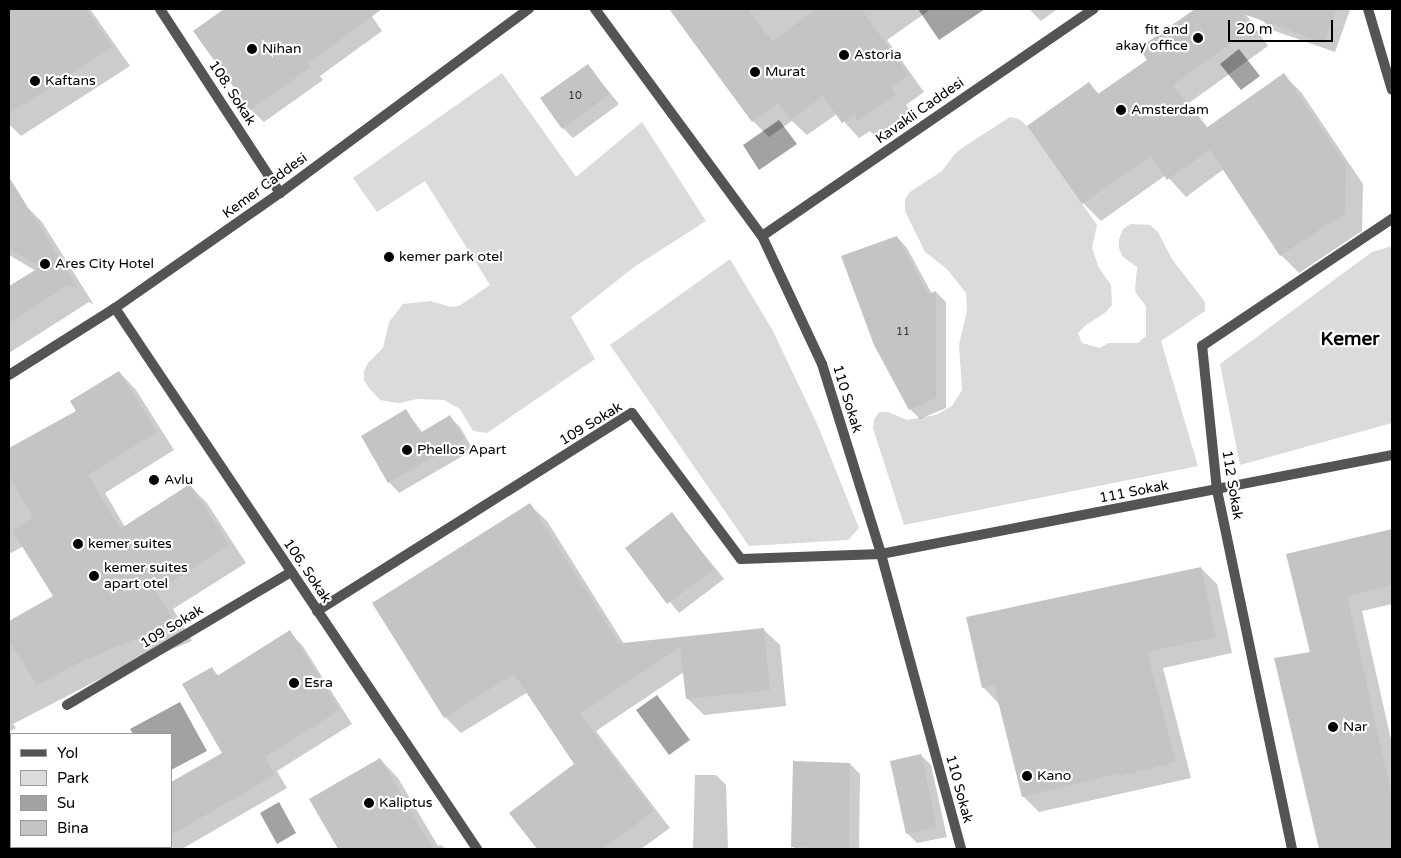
<!DOCTYPE html>
<html>
<head>
<meta charset="utf-8">
<style>
	body { margin:0 }
	#map { position:relative; width:1401px; height:858px; overflow:hidden; background:#fff; font-family:"Varela Round",sans-serif }
	div>[style] { position:absolute }
	.green>* { inset:0; background:#dbdbdb }
	.water>* { inset:0; background:#a2a2a2 }
	.shadow>* { inset:0; background:#0003 }
	.building>* { inset:0; background:#c4c4c4 }
	.minor>* { height:10px; margin:-5px; padding:0 5px; transform-origin:5px; border-radius:5px; background:#545454 }
	.tertiary>* { height:10px; margin:-5px; padding:0 5px; transform-origin:5px; border-radius:5px; background:#545454 }
	.dots>* { width:14px; height:14px; translate:-50% -50%; box-sizing:border-box; border:2px solid #fff; border-radius:50% }
	span { translate:-50% -50%; white-space:nowrap; text-align:center; line-height:1.15; -webkit-text-stroke:4.5px #fff; paint-order:stroke }
	.number-label { font-size:11px; color:#313131 }
	.number-label span { -webkit-text-stroke-width:0 }
	.poi-label { font-size:14px; color:#000 }
	.right { translate:-100% -50%; text-align:right }
	.left { translate:0 -50%; text-align:left }
	.street-label { font-size:14px; color:#000 }
	.district-label { font-size:19px; color:#000; font-weight:700 }
	.frame { position:absolute; inset:0; border:10px solid #000; pointer-events:none }
	.legend { position:absolute; left:10px; top:733px; width:162px; height:115px; box-sizing:border-box; background:#fff; border:1px solid #999; margin:0; padding:6px 9px; list-style:none; font-size:15px; color:#000 }
	.legend li { display:flex; align-items:center; gap:10px; height:25px }
	.legend b { width:25px; border:1px solid #999 }
	.scale { position:absolute; left:1228px; top:20px; width:105px; height:22px; box-sizing:border-box; border:2px solid #000; border-top:0; padding-left:6px; font-size:15px; line-height:18px; white-space:nowrap; color:#000; -webkit-text-stroke:4px #fff; paint-order:stroke }
</style>
</head>
<body>
<div id="map">
	<div class="green">
		<div style="clip-path:polygon(502px 73px,576px 177px,642px 122px,706px 221px,634px 267px,571px 317px,595px 359px,487px 433px,473px 431px,460px 409px,444px 400px,417px 399px,400px 403px,390px 402px,380px 400px,369px 388px,364px 380px,364px 371px,368px 363px,383px 348px,389px 322px,403px 304px,431px 301px,450px 307px,459px 306px,490px 285px,425px 181px,377px 212px,353px 178px)"></div>
		<div style="clip-path:polygon(1010px 117px,1019px 119px,1027px 126px,1097px 225px,1092px 248px,1099px 268px,1111px 285px,1112px 305px,1105px 313px,1086px 325px,1078px 333px,1082px 343px,1100px 348px,1108px 343px,1138px 343px,1146px 336px,1146px 306px,1135px 292px,1137px 267px,1122px 256px,1119px 248px,1119px 239px,1123px 229px,1131px 224px,1150px 225px,1158px 232px,1172px 259px,1205px 302px,1205px 311px,1161px 341px,1198px 466px,904px 525px,873px 428px,874px 420px,879px 412px,888px 412px,907px 420px,936px 415px,952px 406px,962px 390px,959px 345px,967px 310px,966px 293px,947px 269px,925px 252px,905px 211px,905px 199px,910px 192px,942px 171px,954px 155px,962px 148px)"></div>
		<div style="clip-path:polygon(1392px 246px,1392px 423px,1240px 465px,1220px 364px,1372px 252px)"></div>
		<div style="clip-path:polygon(730px 259px,773px 331px,818px 426px,859px 528px,848px 540px,749px 546px,610px 345px)"></div>
	</div>
	<div class="water">
		<div style="clip-path:polygon(918px 9px,985px 9px,939px 40px)"></div>
		<div style="clip-path:polygon(1239px 49px,1260px 76px,1241px 90px,1220px 64px)"></div>
		<div style="clip-path:polygon(779px 120px,797px 144px,759px 170px,743px 145px)"></div>
		<div style="clip-path:polygon(657px 695px,690px 740px,669px 755px,636px 710px)"></div>
		<div style="clip-path:polygon(180px 702px,207px 751px,171px 770px,171px 734px,133px 734px,130px 729px)"></div>
		<div style="clip-path:polygon(279px 802px,296px 833px,277px 844px,260px 813px)"></div>
	</div>
	<div class="shadow">
		<div style="clip-path:polygon(9px 9px,90px 9px,130px 66px,21px 136px,9px 124px)"></div>
		<div style="clip-path:polygon(226px 9px,367px 9px,382px 31px,320px 76px,323px 80px,264px 122px,251px 110px,195px 31px)"></div>
		<div style="clip-path:polygon(671px 9px,931px 9px,887px 40px,924px 92px,906px 105px,911px 112px,875px 136px,870px 131px,859px 138px,837px 114px,807px 135px,792px 121px,769px 137px,753px 121px)"></div>
		<div style="clip-path:polygon(1029px 9px,1057px 9px,1041px 21px)"></div>
		<div style="clip-path:polygon(1197px 9px,1242px 9px,1268px 46px,1189px 103px,1208px 128px,1284px 75px,1301px 92px,1363px 184px,1362px 231px,1299px 273px,1281px 255px,1224px 169px,1186px 197px,1166px 175px,1101px 221px,1083px 203px,1028px 126px,1089px 84px,1100px 95px,1149px 60px,1141px 49px)"></div>
		<div style="clip-path:polygon(1265px 9px,1348px 9px,1350px 10px,1335px 52px,1272px 30px,1262px 20px)"></div>
		<div style="clip-path:polygon(587px 65px,619px 104px,573px 138px,563px 128px)"></div>
		<div style="clip-path:polygon(9px 193px,23px 203px,42px 222px,94px 305px,89px 302px,9px 353px,9px 287px,36px 271px,9px 255px)"></div>
		<div style="clip-path:polygon(897px 237px,907px 248px,932px 294px,936px 292px,946px 302px,946px 408px,920px 419px,910px 409px)"></div>
		<div style="clip-path:polygon(119px 372px,136px 390px,174px 450px,105px 493px,125px 527px,190px 486px,207px 503px,246px 563px,173px 609px,192px 641px,100px 679px,13px 724px,16px 728px,9px 732px,9px 622px,55px 596px,24px 546px,9px 554px,9px 449px,78px 411px)"></div>
		<div style="clip-path:polygon(406px 411px,423px 433px,450px 417px,460px 427px,473px 450px,399px 493px,389px 482px,362px 436px)"></div>
		<div style="clip-path:polygon(530px 505px,547px 521px,624px 644px,763px 629px,780px 645px,786px 706px,704px 715px,687px 698px,684px 672px,596px 731px,670px 828px,641px 849px,538px 849px,511px 814px,576px 764px,528px 692px,461px 733px,445px 717px)"></div>
		<div style="clip-path:polygon(672px 514px,724px 579px,679px 613px,626px 548px)"></div>
		<div style="clip-path:polygon(1392px 530px,1392px 604px,1362px 611px,1392px 744px,1392px 849px,1320px 849px,1275px 659px,1311px 653px,1288px 555px)"></div>
		<div style="clip-path:polygon(1201px 568px,1217px 584px,1232px 653px,1163px 668px,1191px 778px,1039px 812px,1023px 796px,999px 704px,983px 687px)"></div>
		<div style="clip-path:polygon(289px 632px,302px 645px,352px 724px,277px 771px,287px 788px,182px 849px,174px 849px,171px 846px,171px 783px,224px 753px,212px 669px,219px 676px)"></div>
		<div style="clip-path:polygon(921px 755px,931px 765px,947px 837px,917px 843px,907px 833px)"></div>
		<div style="clip-path:polygon(380px 759px,398px 778px,438px 846px,441px 845px,446px 849px,339px 849px,311px 800px)"></div>
		<div style="clip-path:polygon(850px 764px,860px 774px,859px 849px,795px 849px,793px 847px)"></div>
		<div style="clip-path:polygon(11px 774px,11px 847px,127px 847px,128px 849px,9px 849px,9px 776px)"></div>
		<div style="clip-path:polygon(695px 775px,716px 775px,726px 785px,728px 849px,693px 849px)"></div>
	</div>
	<div class="building">
		<div style="clip-path:polygon(9px 9px,86px 9px,113px 47px,9px 114px)"></div>
		<div style="clip-path:polygon(224px 9px,382px 9px,308px 63px,311px 67px,250px 110px,193px 31px)"></div>
		<div style="clip-path:polygon(669px 9px,748px 9px,772px 41px,817px 9px,861px 9px,909px 75px,891px 88px,896px 95px,858px 121px,854px 115px,842px 123px,823px 96px,790px 120px,778px 103px,752px 122px)"></div>
		<div style="clip-path:polygon(1195px 9px,1238px 9px,1240px 11px,1241px 9px,1336px 9px,1324px 43px,1241px 13px,1252px 28px,1173px 85px,1206px 128px,1284px 73px,1346px 165px,1345px 213px,1280px 256px,1210px 150px,1167px 180px,1151px 156px,1082px 204px,1027px 126px,1089px 82px,1098px 94px,1147px 60px,1139px 48px)"></div>
		<div style="clip-path:polygon(588px 64px,610px 94px,562px 129px,540px 98px)"></div>
		<div style="clip-path:polygon(9px 177px,79px 290px,69px 284px,9px 323px,9px 286px,40px 267px,9px 249px)"></div>
		<div style="clip-path:polygon(897px 236px,928px 294px,936px 291px,936px 398px,909px 410px,874px 345px,841px 256px)"></div>
		<div style="clip-path:polygon(119px 371px,157px 432px,88px 475px,120px 529px,190px 484px,229px 545px,156px 591px,175px 623px,82px 661px,37px 685px,9px 641px,9px 621px,53px 596px,12px 530px,33px 518px,9px 475px,9px 448px,76px 411px,70px 401px)"></div>
		<div style="clip-path:polygon(406px 409px,420px 433px,450px 415px,464px 439px,388px 483px,361px 436px)"></div>
		<div style="clip-path:polygon(530px 503px,618px 641px,614px 644px,764px 628px,770px 690px,686px 699px,680px 647px,580px 714px,654px 811px,603px 849px,537px 849px,509px 813px,574px 764px,514px 674px,444px 718px,372px 603px)"></div>
		<div style="clip-path:polygon(672px 512px,714px 569px,667px 604px,625px 548px)"></div>
		<div style="clip-path:polygon(1392px 529px,1392px 585px,1347px 596px,1392px 796px,1392px 849px,1319px 849px,1274px 658px,1310px 652px,1286px 554px)"></div>
		<div style="clip-path:polygon(1201px 567px,1216px 637px,1147px 652px,1176px 762px,1120px 776px,1119px 773px,1022px 797px,994px 685px,982px 688px,966px 617px)"></div>
		<div style="clip-path:polygon(290px 630px,340px 710px,265px 757px,275px 775px,171px 835px,171px 782px,222px 753px,182px 684px,212px 667px,217px 676px)"></div>
		<div style="clip-path:polygon(921px 754px,937px 827px,906px 834px,890px 761px)"></div>
		<div style="clip-path:polygon(380px 758px,433px 849px,338px 849px,309px 799px)"></div>
		<div style="clip-path:polygon(793px 761px,850px 763px,849px 848px,791px 847px)"></div>
	</div>
	<div class="minor">
		<div style="left:160px;top:9px;width:220px;rotate:56.9deg"></div>
		<div style="left:595px;top:9px;width:282px;rotate:53.7deg"></div>
		<div style="left:762px;top:236px;width:141px;rotate:64.9deg"></div>
		<div style="left:822px;top:364px;width:199px;rotate:72.7deg"></div>
		<div style="left:881px;top:554px;width:306px;rotate:74.8deg"></div>
		<div style="left:1368px;top:9px;width:84px;rotate:73.5deg"></div>
		<div style="left:762px;top:236px;width:402px;rotate:-34.4deg"></div>
		<div style="left:115px;top:308px;width:651px;rotate:56.21deg"></div>
		<div style="left:317px;top:611px;width:372px;rotate:-32.2deg"></div>
		<div style="left:632px;top:413px;width:182px;rotate:53.3deg"></div>
		<div style="left:741px;top:559px;width:140px;rotate:-2deg"></div>
		<div style="left:881px;top:554px;width:521px;rotate:-10.96deg"></div>
		<div style="left:67px;top:705px;width:261px;rotate:-30.7deg"></div>
		<div style="left:1292px;top:849px;width:367px;rotate:-101.8deg"></div>
		<div style="left:1217px;top:490px;width:145px;rotate:-95.9deg"></div>
		<div style="left:1202px;top:346px;width:229px;rotate:-33.8deg"></div>
	</div>
	<div class="tertiary">
		<div style="left:9px;top:375px;width:125px;rotate:-32.3deg"></div>
		<div style="left:115px;top:308px;width:201px;rotate:-34.9deg"></div>
		<div style="left:280px;top:193px;width:310px;rotate:-36.5deg"></div>
	</div>
	<div class="dots">
		<div style="left:1198px;top:38px;background:#000"></div>
		<div style="left:252px;top:49px;background:#000"></div>
		<div style="left:844px;top:55px;background:#000"></div>
		<div style="left:755px;top:72px;background:#000"></div>
		<div style="left:35px;top:81px;background:#000"></div>
		<div style="left:1121px;top:110px;background:#000"></div>
		<div style="left:389px;top:257px;background:#000"></div>
		<div style="left:45px;top:264px;background:#000"></div>
		<div style="left:407px;top:450px;background:#000"></div>
		<div style="left:154px;top:480px;background:#000"></div>
		<div style="left:78px;top:544px;background:#000"></div>
		<div style="left:94px;top:576px;background:#000"></div>
		<div style="left:294px;top:683px;background:#000"></div>
		<div style="left:1333px;top:727px;background:#000"></div>
		<div style="left:1027px;top:776px;background:#000"></div>
		<div style="left:369px;top:803px;background:#000"></div>
	</div>
	<div class="number-label">
		<span style="left:575px;top:96px">10</span>
		<span style="left:903px;top:332px">11</span>
	</div>
	<div class="poi-label">
		<span class="right" style="left:1188px;top:38px">fit and<br>akay office</span>
		<span class="left" style="left:262px;top:49px">Nihan</span>
		<span class="left" style="left:854px;top:55px">Astoria</span>
		<span class="left" style="left:765px;top:72px">Murat</span>
		<span class="left" style="left:45px;top:81px">Kaftans</span>
		<span class="left" style="left:1131px;top:110px">Amsterdam</span>
		<span class="left" style="left:399px;top:257px">kemer park otel</span>
		<span class="left" style="left:55px;top:264px">Ares City Hotel</span>
		<span class="left" style="left:417px;top:450px">Phellos Apart</span>
		<span class="left" style="left:164px;top:480px">Avlu</span>
		<span class="left" style="left:88px;top:544px">kemer suites</span>
		<span class="left" style="left:104px;top:576px">kemer suites<br>apart otel</span>
		<span class="left" style="left:304px;top:683px">Esra</span>
		<span class="left" style="left:1343px;top:727px">Nar</span>
		<span class="left" style="left:1037px;top:776px">Kano</span>
		<span class="left" style="left:379px;top:803px">Kaliptus</span>
	</div>
	<div class="street-label">
		<span style="left:232px;top:93px;rotate:57deg">108. Sokak</span>
		<span style="left:920px;top:111px;rotate:-35deg">Kavakli Caddesi</span>
		<span style="left:265px;top:186px;rotate:-36deg">Kemer Caddesi</span>
		<span style="left:847px;top:399px;rotate:73deg">110 Sokak</span>
		<span style="left:591px;top:424px;rotate:-31deg">109 Sokak</span>
		<span style="left:1232px;top:485px;rotate:81deg">112 Sokak</span>
		<span style="left:1134px;top:492px;rotate:-11deg">111 Sokak</span>
		<span style="left:307px;top:571px;rotate:56deg">106. Sokak</span>
		<span style="left:172px;top:627px;rotate:-31deg">109 Sokak</span>
		<span style="left:959px;top:789px;rotate:75deg">110 Sokak</span>
	</div>
	<div class="district-label">
		<span style="left:1350px;top:340px">Kemer</span>
	</div>
	<div class="frame"></div>
	<ul class="legend">
	<li><b style="height:6px;background:#545454"></b>Yol</li>
	<li><b style="height:14px;background:#dbdbdb"></b>Park</li>
	<li><b style="height:14px;background:#a2a2a2"></b>Su</li>
	<li><b style="height:14px;background:#c4c4c4"></b>Bina</li>
	</ul>
	<div class="scale">20 m</div>
</div>
</body>
</html>
